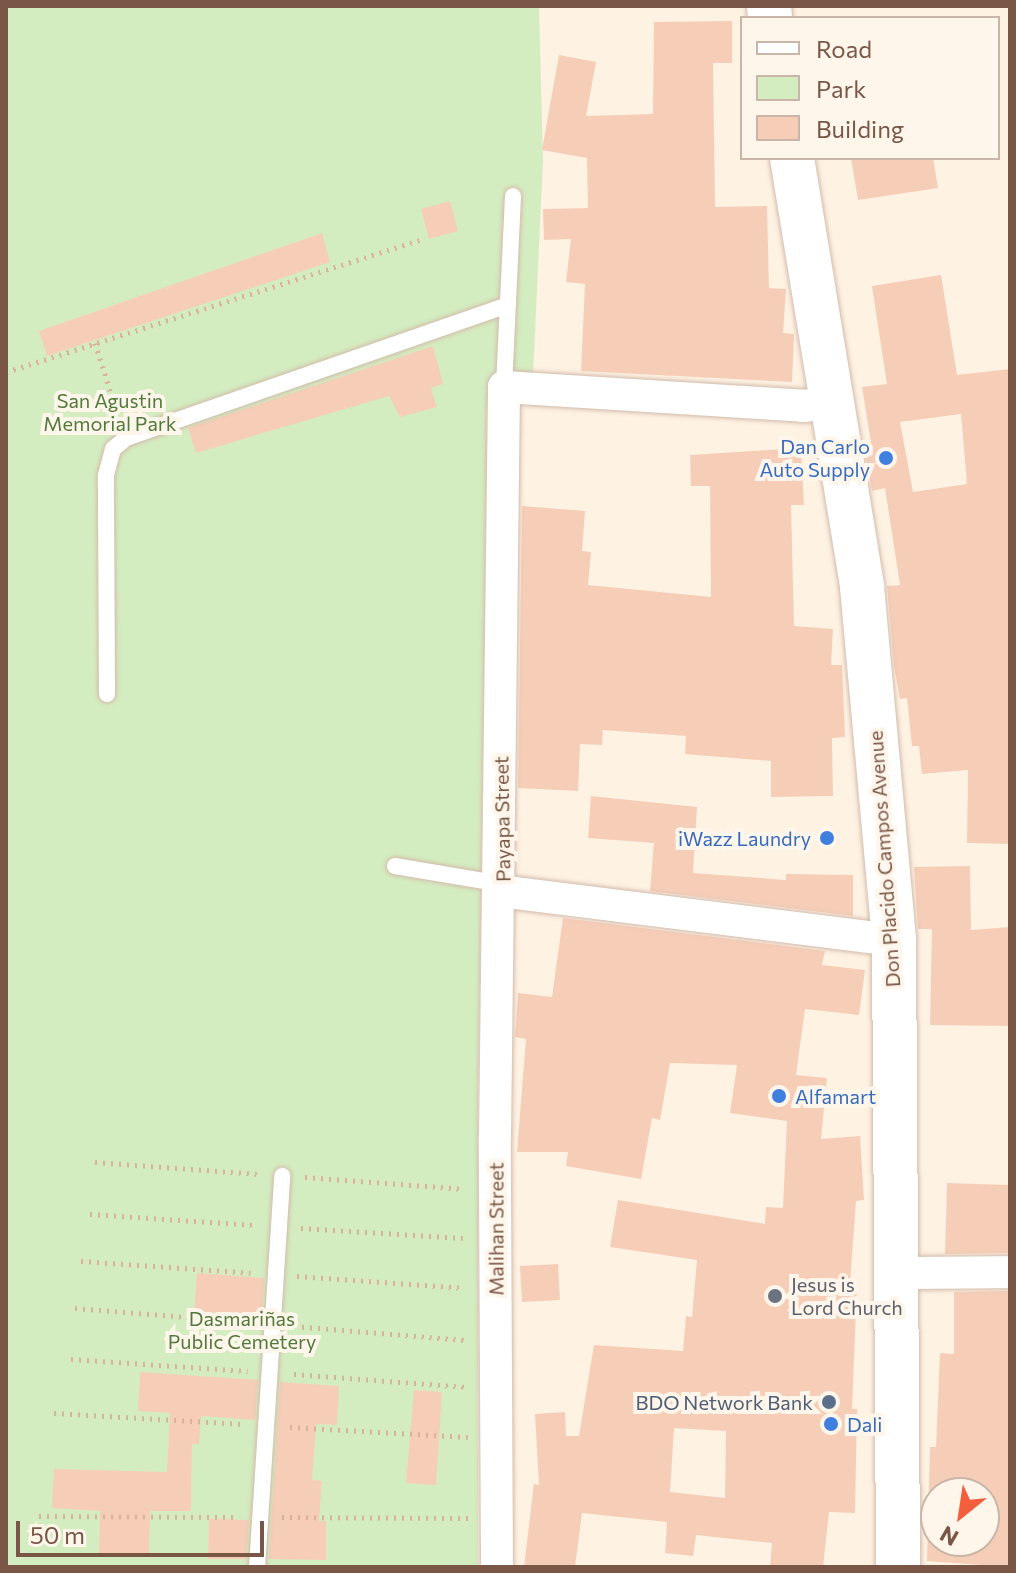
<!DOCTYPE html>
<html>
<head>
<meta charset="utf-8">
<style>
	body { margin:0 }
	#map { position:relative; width:1016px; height:1573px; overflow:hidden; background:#fef2e3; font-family:Commissioner,sans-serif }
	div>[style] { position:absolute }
	.green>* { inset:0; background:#d4edc0 }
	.building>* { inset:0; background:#f6ceb8 }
	.path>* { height:5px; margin-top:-2.5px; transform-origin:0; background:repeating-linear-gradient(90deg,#dbb19b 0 2px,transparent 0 8px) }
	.roads { filter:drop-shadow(0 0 2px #d3bbab) drop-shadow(0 0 2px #d3bbab) }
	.lane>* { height:16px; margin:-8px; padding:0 8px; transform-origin:8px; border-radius:8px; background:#fff }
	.street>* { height:32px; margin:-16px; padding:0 16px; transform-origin:16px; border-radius:16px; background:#fff }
	.secondary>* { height:44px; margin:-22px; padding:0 22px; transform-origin:22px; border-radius:22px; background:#fff }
	.dots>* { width:22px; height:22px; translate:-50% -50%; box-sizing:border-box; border:4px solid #fff6eb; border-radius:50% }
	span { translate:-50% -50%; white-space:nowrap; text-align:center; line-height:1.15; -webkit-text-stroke:8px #fff6eb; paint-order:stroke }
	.park-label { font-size:20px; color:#507a3b }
	.shop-label { font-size:20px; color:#366cbe }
	.right { translate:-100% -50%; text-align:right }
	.left { translate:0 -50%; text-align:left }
	.street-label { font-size:20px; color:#795646 }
	.worship-label { font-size:20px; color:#5b616d }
	.service-label { font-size:20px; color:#4e5e75 }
	.frame { position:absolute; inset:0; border:8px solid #795646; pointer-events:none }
	.legend { position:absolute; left:740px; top:16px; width:260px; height:144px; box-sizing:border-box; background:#fff6eb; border:2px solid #c9b6a9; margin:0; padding:10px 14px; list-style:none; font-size:24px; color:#795646 }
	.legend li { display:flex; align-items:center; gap:16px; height:40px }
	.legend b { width:40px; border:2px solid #c9b6a9 }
	.north { position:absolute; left:920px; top:1477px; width:80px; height:80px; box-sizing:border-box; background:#fff6eb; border:2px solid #c9b6a9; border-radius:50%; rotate:210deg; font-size:22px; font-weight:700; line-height:32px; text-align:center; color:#795646 }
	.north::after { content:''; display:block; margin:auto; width:28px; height:36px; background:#f35e3d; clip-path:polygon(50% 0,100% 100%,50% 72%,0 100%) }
	.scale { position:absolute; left:16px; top:1521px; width:248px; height:36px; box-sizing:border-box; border:4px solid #795646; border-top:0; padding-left:10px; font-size:24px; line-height:28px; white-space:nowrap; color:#795646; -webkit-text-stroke:6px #fff6eb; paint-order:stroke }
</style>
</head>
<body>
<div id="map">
	<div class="green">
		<div style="clip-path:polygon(6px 6px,539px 6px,543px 160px,533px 376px,488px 401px,478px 1110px,478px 1567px,6px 1567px)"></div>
	</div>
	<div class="building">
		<div style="clip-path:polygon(732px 21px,732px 63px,713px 63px,715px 207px,767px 206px,769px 288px,786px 289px,783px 333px,794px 334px,792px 382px,581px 371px,585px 284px,566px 282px,571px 239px,544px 240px,543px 209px,588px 208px,587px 158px,542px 150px,559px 55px,596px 62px,586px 116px,653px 114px,654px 22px)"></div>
		<div style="clip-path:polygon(851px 158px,933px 158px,938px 188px,858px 200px)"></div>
		<div style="clip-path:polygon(450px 201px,458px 231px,429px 239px,421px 209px)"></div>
		<div style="clip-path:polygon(322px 233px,330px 262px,47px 356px,39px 331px)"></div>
		<div style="clip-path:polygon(evenodd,941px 275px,957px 375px,1010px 369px,1010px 844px,967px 843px,968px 770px,922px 774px,919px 746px,912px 746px,907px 698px,900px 699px,894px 666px,887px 586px,900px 585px,885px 488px,872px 491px,866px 457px,873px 455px,862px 387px,887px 384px,872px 286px,941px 275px,961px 414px,967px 484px,913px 492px,900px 422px,961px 414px)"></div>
		<div style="clip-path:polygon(433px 346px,443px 384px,431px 388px,437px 407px,400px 417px,389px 396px,196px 453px,188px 428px)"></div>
		<div style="clip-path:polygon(801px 448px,804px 505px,791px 505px,794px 626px,833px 629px,831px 665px,842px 665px,845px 737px,832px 738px,833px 796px,771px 797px,771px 761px,685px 754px,686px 736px,603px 730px,602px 745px,580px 744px,578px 791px,518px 788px,522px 506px,585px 511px,582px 551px,591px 552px,588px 585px,711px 597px,710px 486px,691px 486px,690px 455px)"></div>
		<div style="clip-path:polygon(591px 796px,697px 807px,693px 873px,786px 880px,786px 874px,853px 875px,853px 916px,650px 891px,654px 843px,588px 838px)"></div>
		<div style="clip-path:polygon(970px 866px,971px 930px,1010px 927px,1010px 1026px,930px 1025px,932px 929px,918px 929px,914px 867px)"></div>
		<div style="clip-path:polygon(evenodd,563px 918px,825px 951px,822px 965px,865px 970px,859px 1015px,805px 1009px,796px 1075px,827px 1078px,821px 1139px,860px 1136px,864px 1200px,856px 1201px,850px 1283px,857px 1284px,852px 1409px,857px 1409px,855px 1513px,829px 1512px,823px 1567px,770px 1567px,772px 1543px,696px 1535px,693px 1556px,665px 1553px,667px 1522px,582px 1513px,575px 1567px,524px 1567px,534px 1484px,539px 1485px,535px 1414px,565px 1412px,566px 1436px,579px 1436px,594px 1345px,683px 1351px,686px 1316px,692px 1317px,697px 1260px,610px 1247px,618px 1200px,765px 1224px,766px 1207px,783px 1208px,787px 1121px,730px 1113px,737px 1065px,670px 1063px,660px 1120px,652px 1118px,641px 1179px,566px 1166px,568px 1152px,517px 1152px,526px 1039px,515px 1037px,518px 993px,552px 997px,563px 918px,674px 1428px,726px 1431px,725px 1498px,670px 1492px,674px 1428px)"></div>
		<div style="clip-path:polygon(947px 1183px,1010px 1185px,1010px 1253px,945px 1254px)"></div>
		<div style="clip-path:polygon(558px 1264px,560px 1300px,522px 1302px,520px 1266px)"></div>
		<div style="clip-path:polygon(197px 1273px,264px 1278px,262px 1317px,194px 1312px)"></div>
		<div style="clip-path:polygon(evenodd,1010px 1291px,1010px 1567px,927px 1561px,930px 1447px,936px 1447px,940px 1353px,954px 1354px,954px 1292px,1010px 1291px,936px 1493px,984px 1493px,984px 1541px,936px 1541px,936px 1493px)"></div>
		<div style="clip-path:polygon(140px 1372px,258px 1380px,255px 1420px,201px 1416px,199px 1444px,192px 1444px,191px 1511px,150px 1511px,149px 1556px,99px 1554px,100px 1511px,52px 1508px,54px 1469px,167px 1472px,170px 1413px,138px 1411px)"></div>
		<div style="clip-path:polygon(280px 1382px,339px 1386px,337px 1425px,316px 1424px,312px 1480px,322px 1481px,319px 1521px,326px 1521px,326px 1560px,269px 1559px)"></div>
		<div style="clip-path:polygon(414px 1390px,442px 1392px,436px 1485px,406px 1483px)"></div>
		<div style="clip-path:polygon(209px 1519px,249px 1520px,246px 1559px,208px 1559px)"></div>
	</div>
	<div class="path">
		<div style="left:95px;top:343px;width:76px;rotate:72.3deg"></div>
		<div style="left:6px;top:372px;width:437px;rotate:-17.7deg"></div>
		<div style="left:95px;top:1162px;width:164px;rotate:4.2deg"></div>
		<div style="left:305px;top:1177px;width:158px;rotate:4.3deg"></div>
		<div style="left:90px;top:1214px;width:165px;rotate:3.8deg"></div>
		<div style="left:301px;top:1228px;width:162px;rotate:3.5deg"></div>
		<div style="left:81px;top:1261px;width:170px;rotate:4deg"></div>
		<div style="left:297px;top:1276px;width:166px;rotate:4.1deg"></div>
		<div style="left:75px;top:1308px;width:174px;rotate:4.6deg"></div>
		<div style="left:294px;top:1326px;width:171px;rotate:4.7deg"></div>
		<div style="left:71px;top:1359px;width:177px;rotate:3.9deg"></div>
		<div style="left:294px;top:1374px;width:173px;rotate:4.3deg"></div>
		<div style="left:54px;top:1413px;width:190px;rotate:3.3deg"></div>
		<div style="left:290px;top:1427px;width:178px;rotate:3.2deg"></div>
		<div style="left:39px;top:1516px;width:197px;rotate:0.3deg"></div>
		<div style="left:282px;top:1517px;width:186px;rotate:0.3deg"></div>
	</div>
	<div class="roads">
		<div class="lane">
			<div style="left:504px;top:387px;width:191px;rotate:-87.3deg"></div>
			<div style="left:107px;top:694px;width:219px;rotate:-90.3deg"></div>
			<div style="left:106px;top:475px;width:27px;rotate:-75deg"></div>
			<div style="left:113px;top:449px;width:17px;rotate:-40deg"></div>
			<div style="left:126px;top:438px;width:404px;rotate:-19.2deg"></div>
			<div style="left:395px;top:866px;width:91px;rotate:9.5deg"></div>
			<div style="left:485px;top:881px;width:17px;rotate:33deg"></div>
			<div style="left:257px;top:1567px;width:392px;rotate:-86.3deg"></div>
		</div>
		<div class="street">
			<div style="left:500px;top:891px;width:397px;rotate:7.1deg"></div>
			<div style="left:898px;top:1273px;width:112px;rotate:-0.5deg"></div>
			<div style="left:497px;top:1567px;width:430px;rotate:-90.3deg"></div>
			<div style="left:495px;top:1137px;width:750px;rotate:-89.31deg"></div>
			<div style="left:504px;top:387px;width:300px;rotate:3.6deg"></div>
			<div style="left:803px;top:406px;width:28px;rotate:-6deg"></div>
		</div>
		<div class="secondary">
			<div style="left:769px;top:6px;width:12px;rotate:85deg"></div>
			<div style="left:792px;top:158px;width:435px;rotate:80.7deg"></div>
			<div style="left:862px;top:587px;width:354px;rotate:84.8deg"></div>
			<div style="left:894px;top:940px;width:627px;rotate:89.63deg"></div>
		</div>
	</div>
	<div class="dots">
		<div style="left:886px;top:458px;background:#3f7fe0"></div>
		<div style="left:827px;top:838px;background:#3f7fe0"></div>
		<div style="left:779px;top:1096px;background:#3f7fe0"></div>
		<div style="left:775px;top:1296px;background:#6b7280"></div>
		<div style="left:829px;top:1402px;background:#5c6f8a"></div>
		<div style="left:831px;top:1424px;background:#3f7fe0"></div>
	</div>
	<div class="park-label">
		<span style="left:110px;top:412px">San Agustin<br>Memorial Park</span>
		<span style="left:242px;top:1330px">Dasmariñas<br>Public Cemetery</span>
	</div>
	<div class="shop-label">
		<span class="right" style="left:870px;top:458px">Dan Carlo<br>Auto Supply</span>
		<span class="right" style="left:811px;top:838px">iWazz Laundry</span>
		<span class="left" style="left:795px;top:1096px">Alfamart</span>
		<span class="left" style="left:847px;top:1424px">Dali</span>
	</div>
	<div class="street-label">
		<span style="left:502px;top:819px;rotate:-91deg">Payapa Street</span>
		<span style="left:884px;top:859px;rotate:-94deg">Don Placido Campos Avenue</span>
		<span style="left:496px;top:1229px;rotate:-90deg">Malihan Street</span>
	</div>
	<div class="worship-label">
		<span class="left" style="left:791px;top:1296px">Jesus is<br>Lord Church</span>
	</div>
	<div class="service-label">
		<span class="right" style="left:813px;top:1402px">BDO Network Bank</span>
	</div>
	<div class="frame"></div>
	<ul class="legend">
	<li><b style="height:10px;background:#fff"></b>Road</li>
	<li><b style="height:22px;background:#d4edc0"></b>Park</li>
	<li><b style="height:22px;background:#f6ceb8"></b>Building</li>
	</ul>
	<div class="north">N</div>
	<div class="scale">50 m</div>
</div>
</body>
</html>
